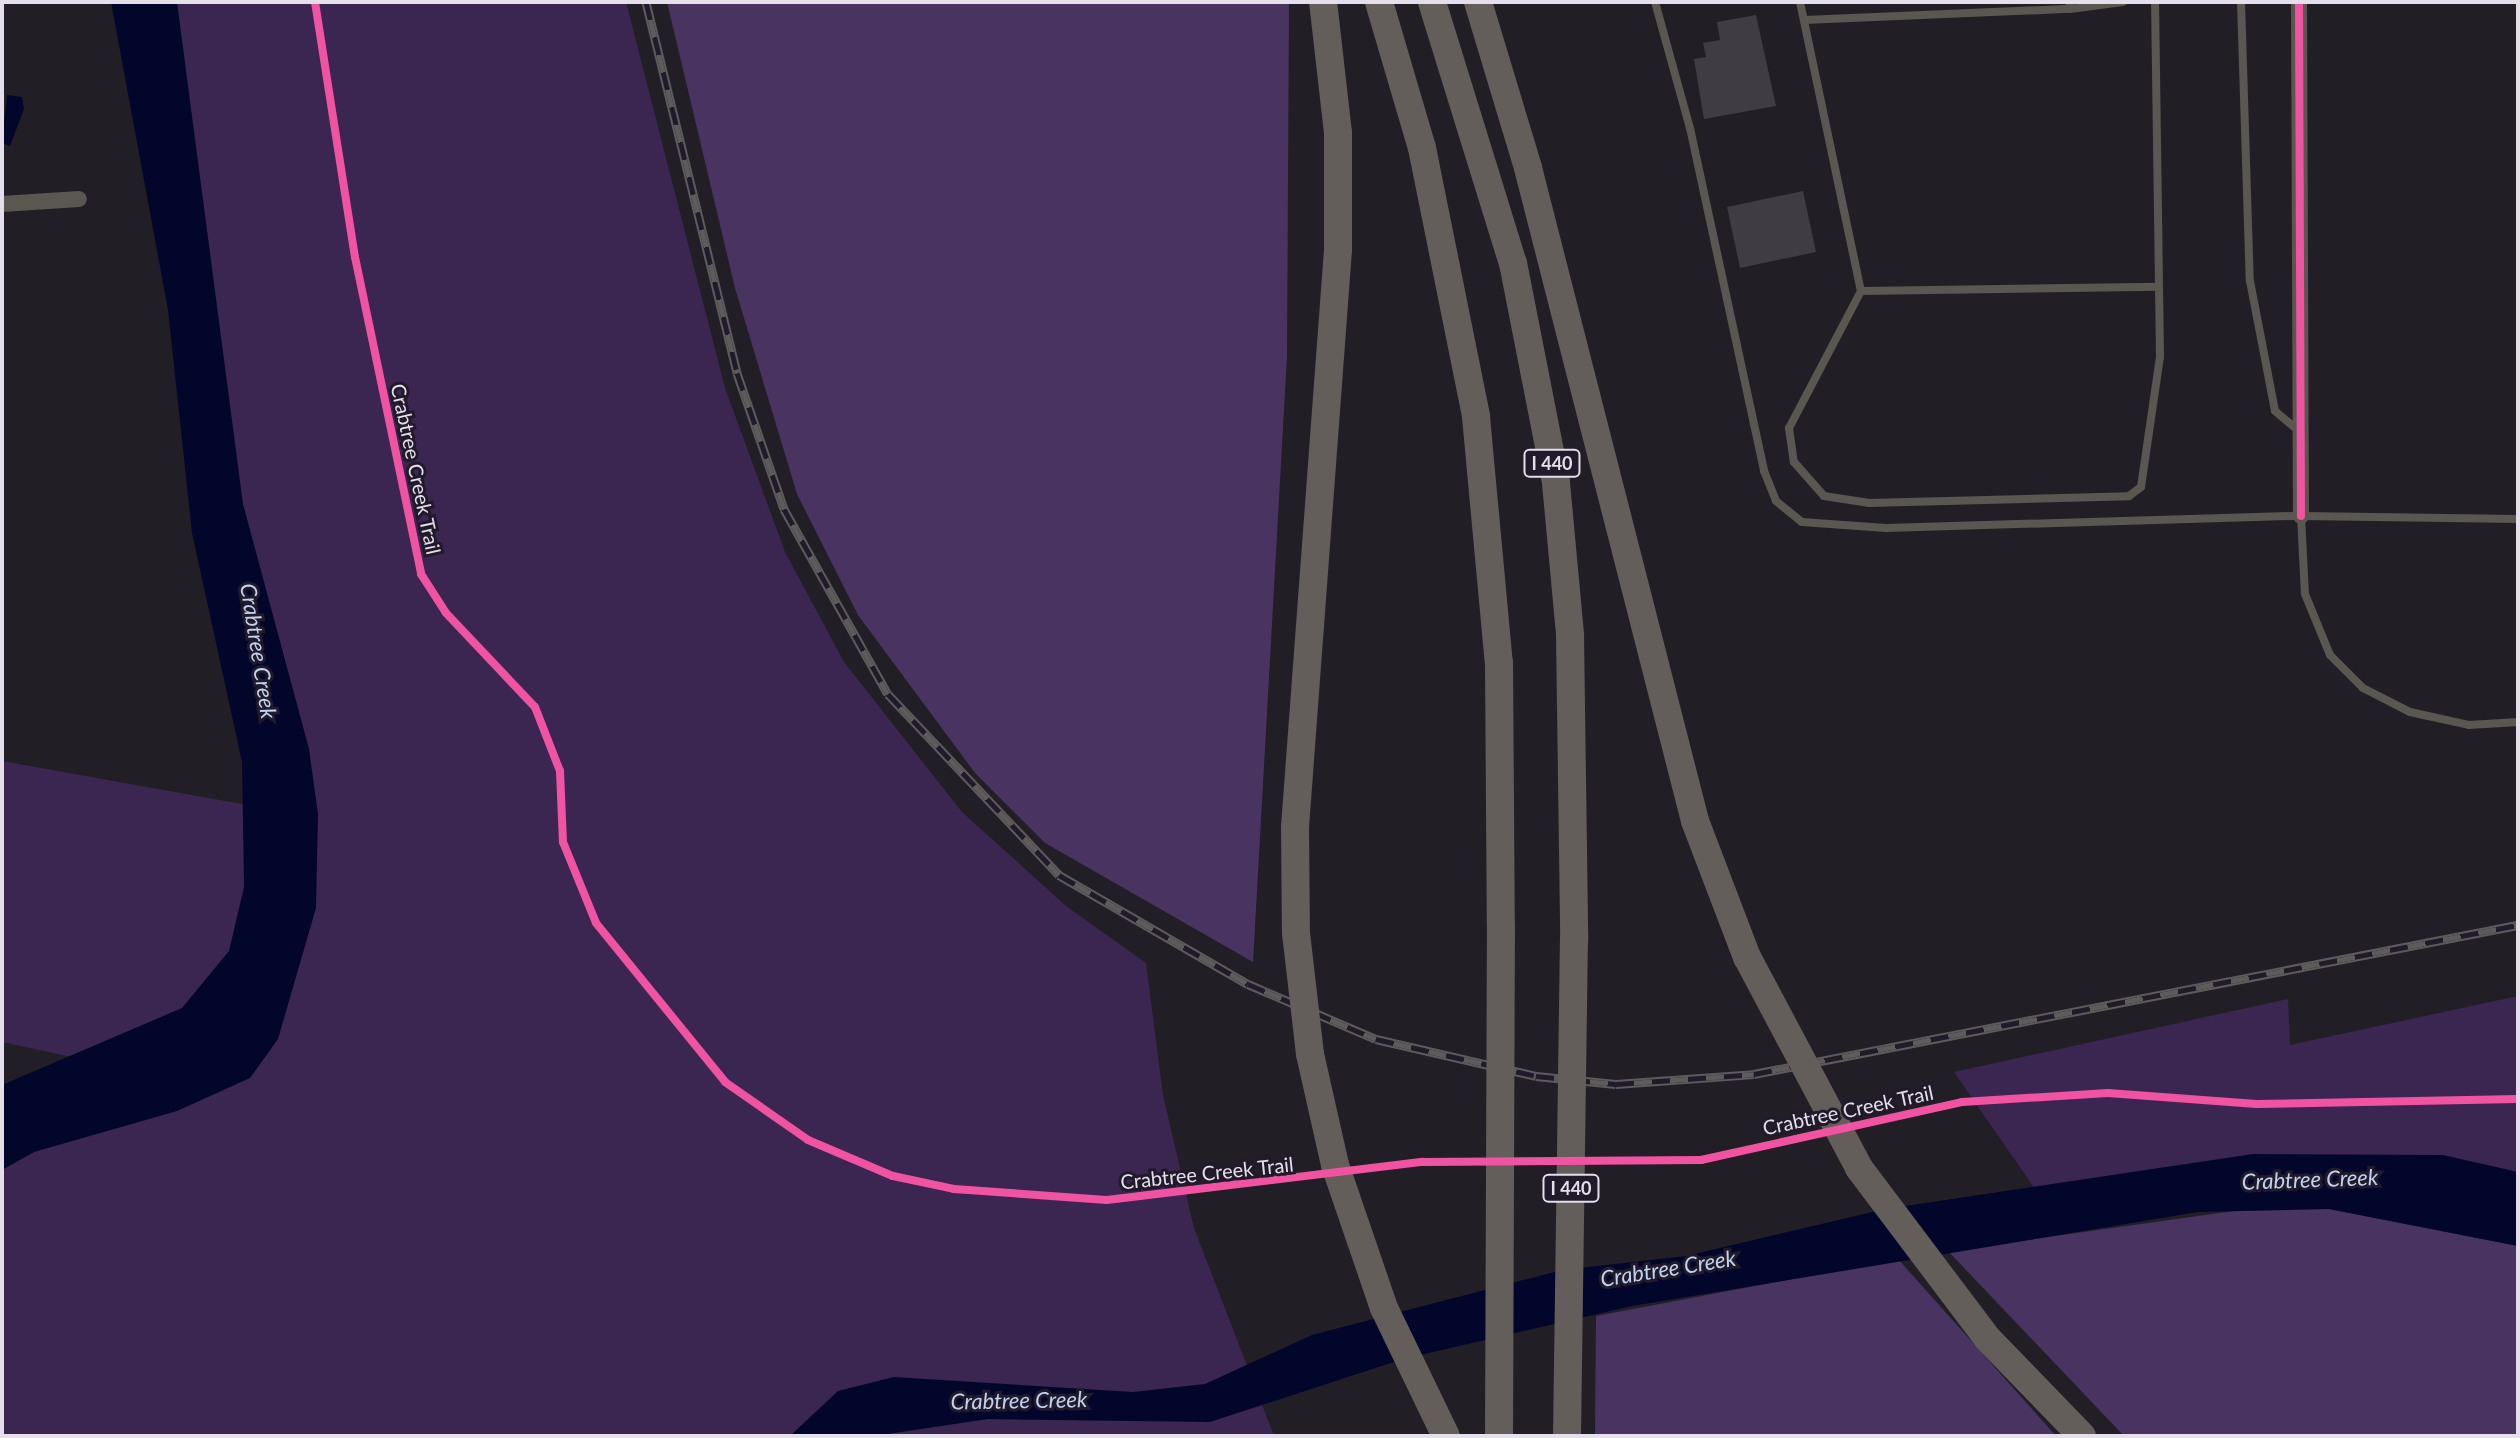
<!DOCTYPE html>
<html>
<head>
<meta charset="utf-8">
<style>
	body { margin:0 }
	#map { position:relative; width:2520px; height:1438px; overflow:hidden; background:#221e26; font-family:Lato,sans-serif }
	div>[style] { position:absolute }
	.green>* { inset:0; background:#3a2650 }
	.forest>* { inset:0; background:#493461 }
	.water>* { inset:0; background:#03062b }
	.building>* { inset:0; background:#403c43 }
	.lane>* { height:8px; margin:-4px; padding:0 4px; transform-origin:4px; border-radius:4px; background:#5a5650 }
	.street>* { height:16px; margin:-8px; padding:0 8px; transform-origin:8px; border-radius:8px; background:#5a5650 }
	.highway>* { height:28px; margin:-14px; padding:0 14px; transform-origin:14px; border-radius:14px; background:#635e59 }
	.rail>* { height:9px; margin-top:-4.5px; transform-origin:0; background:repeating-linear-gradient(90deg,#211a2a 0 18px,#5e5b5c 0 36px); box-sizing:border-box; border-block:2px solid #5e5b5c }
	.highway-bridge>* { height:28px; margin:-14px; padding:0 14px; transform-origin:14px; border-radius:14px; background:#635e59 }
	.cycleway>* { height:8px; margin:-4px; padding:0 4px; transform-origin:4px; border-radius:4px; background:#f153a3 }
	span { translate:-50% -50%; white-space:nowrap; text-align:center; line-height:1.15; -webkit-text-stroke:6px #211a2a; paint-order:stroke }
	.shield-label span { padding:2px 6px; background:#211a2a; border:2px solid; border-radius:6px; -webkit-text-stroke-width:0 }
	.shield-label { font-size:18px; color:#e4dfeb; font-weight:700 }
	.street-label { font-size:20px; color:#e4dfeb }
	.water-label { font-size:22px; color:#c0d4f1; font-style:italic }
	.frame { position:absolute; inset:0; border:4px solid #e4dfeb; pointer-events:none }
</style>
</head>
<body>
<div id="map">
	<div class="green">
		<div style="clip-path:polygon(141px 2px,626px 2px,725px 388px,785px 552px,844px 662px,962px 812px,1066px 906px,1146px 963px,1163px 1095px,1194px 1228px,1274px 1436px,2px 1436px,2px 1096px,141px 1072px,2px 1042px,2px 761px,276px 810px)"></div>
		<div style="clip-path:polygon(2518px 996px,2518px 1202px,2042px 1199px,1954px 1072px,2288px 999px,2290px 1045px)"></div>
	</div>
	<div class="forest">
		<div style="clip-path:polygon(667px 2px,1289px 2px,1287px 356px,1253px 962px,1045px 843px,975px 773px,858px 615px,797px 494px,735px 288px)"></div>
		<div style="clip-path:polygon(2255px 1208px,2329px 1209px,2518px 1246px,2518px 1436px,2124px 1436px,1948px 1251px)"></div>
		<div style="clip-path:polygon(1898px 1259px,2056px 1436px,1595px 1436px,1596px 1316px)"></div>
	</div>
	<div class="water">
		<div style="clip-path:polygon(111px 2px,177px 2px,243px 504px,309px 749px,318px 814px,316px 908px,278px 1039px,250px 1078px,177px 1111px,34px 1152px,2px 1170px,2px 1085px,182px 1008px,229px 951px,244px 887px,242px 762px,192px 533px,168px 310px)"></div>
		<div style="clip-path:polygon(7px 95px,22px 97px,24px 109px,10px 146px,2px 143px)"></div>
		<div style="clip-path:polygon(2253px 1154px,2443px 1155px,2518px 1172px,2518px 1246px,2329px 1209px,2198px 1212px,1632px 1306px,1403px 1359px,1210px 1422px,988px 1419px,874px 1436px,790px 1436px,838px 1391px,894px 1377px,1133px 1392px,1205px 1384px,1312px 1335px,1562px 1270px,1686px 1256px,1885px 1209px)"></div>
	</div>
	<div class="building">
		<div style="clip-path:polygon(1756px 15px,1776px 106px,1704px 119px,1694px 59px,1706px 57px,1703px 43px,1720px 40px,1717px 22px)"></div>
		<div style="clip-path:polygon(1803px 191px,1816px 252px,1740px 268px,1727px 207px)"></div>
	</div>
	<div class="lane">
		<div style="left:1655px;top:2px;width:131px;rotate:74.5deg"></div>
		<div style="left:1690px;top:128px;width:351px;rotate:77.8deg"></div>
		<div style="left:1764px;top:471px;width:32px;rotate:68deg"></div>
		<div style="left:1776px;top:501px;width:33px;rotate:39deg"></div>
		<div style="left:1802px;top:522px;width:84px;rotate:4.1deg"></div>
		<div style="left:1886px;top:528px;width:415px;rotate:-1.7deg"></div>
		<div style="left:2301px;top:516px;width:217px;rotate:0.8deg"></div>
		<div style="left:1800px;top:2px;width:295px;rotate:78.1deg"></div>
		<div style="left:1861px;top:291px;width:155px;rotate:117.7deg"></div>
		<div style="left:1789px;top:428px;width:34px;rotate:82deg"></div>
		<div style="left:1794px;top:462px;width:45px;rotate:48.6deg"></div>
		<div style="left:1824px;top:496px;width:46px;rotate:8.8deg"></div>
		<div style="left:1869px;top:503px;width:260px;rotate:-1.5deg"></div>
		<div style="left:2129px;top:496px;width:15px;rotate:-37deg"></div>
		<div style="left:2141px;top:487px;width:131px;rotate:-81.7deg"></div>
		<div style="left:2160px;top:357px;width:355px;rotate:-90.8deg"></div>
		<div style="left:2070px;top:2px;width:7px;rotate:90deg"></div>
		<div style="left:2070px;top:9px;width:53px;rotate:-7.5deg"></div>
		<div style="left:2241px;top:2px;width:279px;rotate:88.2deg"></div>
		<div style="left:2250px;top:281px;width:132px;rotate:79.1deg"></div>
		<div style="left:2275px;top:411px;width:31px;rotate:40deg"></div>
		<div style="left:1804px;top:20px;width:266px;rotate:-2.4deg"></div>
		<div style="left:1861px;top:291px;width:298px;rotate:-0.8deg"></div>
		<div style="left:2301px;top:516px;width:78px;rotate:87.1deg"></div>
		<div style="left:2305px;top:594px;width:66px;rotate:67.7deg"></div>
		<div style="left:2330px;top:655px;width:47px;rotate:45deg"></div>
		<div style="left:2363px;top:688px;width:53px;rotate:27.1deg"></div>
		<div style="left:2410px;top:712px;width:60px;rotate:12.4deg"></div>
		<div style="left:2469px;top:725px;width:49px;rotate:-3.5deg"></div>
	</div>
	<div class="street">
		<div style="left:2299px;top:2px;width:514px;rotate:89.78deg"></div>
		<div style="left:2px;top:204px;width:77px;rotate:-3.7deg"></div>
	</div>
	<div class="highway">
		<div style="left:1379px;top:2px;width:152px;rotate:73.6deg"></div>
		<div style="left:1422px;top:148px;width:274px;rotate:78.6deg"></div>
		<div style="left:1476px;top:417px;width:247px;rotate:84.7deg"></div>
		<div style="left:1499px;top:663px;width:262px;rotate:89.6deg"></div>
		<div style="left:1432px;top:2px;width:273px;rotate:72.8deg"></div>
		<div style="left:1513px;top:263px;width:224px;rotate:78.9deg"></div>
		<div style="left:1556px;top:483px;width:153px;rotate:84.7deg"></div>
		<div style="left:1570px;top:635px;width:305px;rotate:89.2deg"></div>
		<div style="left:1478px;top:2px;width:173px;rotate:73.2deg"></div>
		<div style="left:1528px;top:168px;width:674px;rotate:75.65deg"></div>
		<div style="left:1695px;top:821px;width:146px;rotate:69.1deg"></div>
		<div style="left:1295px;top:827px;width:579px;rotate:-85.74deg"></div>
		<div style="left:1338px;top:250px;width:117px;rotate:-90deg"></div>
		<div style="left:1338px;top:133px;width:132px;rotate:-96.5deg"></div>
	</div>
	<div class="rail">
		<div style="left:646px;top:2px;width:382px;rotate:76.2deg"></div>
		<div style="left:737px;top:373px;width:144px;rotate:70.9deg"></div>
		<div style="left:784px;top:509px;width:212px;rotate:60.7deg"></div>
		<div style="left:888px;top:694px;width:249px;rotate:46.6deg"></div>
		<div style="left:1059px;top:875px;width:218px;rotate:30deg"></div>
		<div style="left:1248px;top:984px;width:139px;rotate:23.3deg"></div>
		<div style="left:1376px;top:1039px;width:164px;rotate:13deg"></div>
		<div style="left:1536px;top:1076px;width:80px;rotate:5.7deg"></div>
		<div style="left:1616px;top:1084px;width:138px;rotate:-4.1deg"></div>
		<div style="left:1754px;top:1074px;width:778px;rotate:-11.04deg"></div>
	</div>
	<div class="highway-bridge">
		<div style="left:1295px;top:827px;width:106px;rotate:89.5deg"></div>
		<div style="left:1296px;top:933px;width:122px;rotate:83.4deg"></div>
		<div style="left:1310px;top:1054px;width:114px;rotate:77.3deg"></div>
		<div style="left:1335px;top:1165px;width:151px;rotate:71.1deg"></div>
		<div style="left:1384px;top:1308px;width:142px;rotate:64.2deg"></div>
		<div style="left:1747px;top:957px;width:239px;rotate:62deg"></div>
		<div style="left:1859px;top:1168px;width:214px;rotate:53deg"></div>
		<div style="left:1988px;top:1339px;width:135px;rotate:45.9deg"></div>
		<div style="left:1499px;top:1436px;width:511px;rotate:-89.78deg"></div>
		<div style="left:1567px;top:1436px;width:496px;rotate:-89.2deg"></div>
	</div>
	<div class="cycleway">
		<div style="left:315px;top:2px;width:258px;rotate:81.1deg"></div>
		<div style="left:355px;top:257px;width:324px;rotate:78.2deg"></div>
		<div style="left:421px;top:574px;width:46px;rotate:57.3deg"></div>
		<div style="left:446px;top:613px;width:129px;rotate:46.6deg"></div>
		<div style="left:535px;top:707px;width:69px;rotate:68.7deg"></div>
		<div style="left:560px;top:771px;width:71px;rotate:87.6deg"></div>
		<div style="left:563px;top:842px;width:87px;rotate:67.8deg"></div>
		<div style="left:596px;top:923px;width:205px;rotate:50.9deg"></div>
		<div style="left:725px;top:1082px;width:101px;rotate:34.9deg"></div>
		<div style="left:808px;top:1140px;width:92px;rotate:23deg"></div>
		<div style="left:893px;top:1176px;width:62px;rotate:12deg"></div>
		<div style="left:954px;top:1189px;width:153px;rotate:4.1deg"></div>
		<div style="left:1107px;top:1200px;width:318px;rotate:-6.9deg"></div>
		<div style="left:1423px;top:1162px;width:278px;rotate:-0.4deg"></div>
		<div style="left:1701px;top:1160px;width:267px;rotate:-12.5deg"></div>
		<div style="left:1962px;top:1102px;width:146px;rotate:-3.5deg"></div>
		<div style="left:2108px;top:1093px;width:149px;rotate:4.2deg"></div>
		<div style="left:2257px;top:1104px;width:261px;rotate:-1.1deg"></div>
		<div style="left:2299px;top:2px;width:514px;rotate:89.78deg"></div>
	</div>
	<div class="shield-label">
		<span style="left:1552px;top:463px">I 440</span>
		<span style="left:1571px;top:1188px">I 440</span>
	</div>
	<div class="street-label">
		<span style="left:416px;top:469px;rotate:78deg">Crabtree Creek Trail</span>
		<span style="left:1848px;top:1110px;rotate:-12deg">Crabtree Creek Trail</span>
		<span style="left:1207px;top:1173px;rotate:-6deg">Crabtree Creek Trail</span>
	</div>
	<div class="water-label">
		<span style="left:259px;top:651px;rotate:81deg">Crabtree Creek</span>
		<span style="left:2310px;top:1179px;rotate:-2deg">Crabtree Creek</span>
		<span style="left:1668px;top:1268px;rotate:-9deg">Crabtree Creek</span>
		<span style="left:1019px;top:1400px;rotate:-1deg">Crabtree Creek</span>
	</div>
	<div class="frame"></div>
</div>
</body>
</html>
